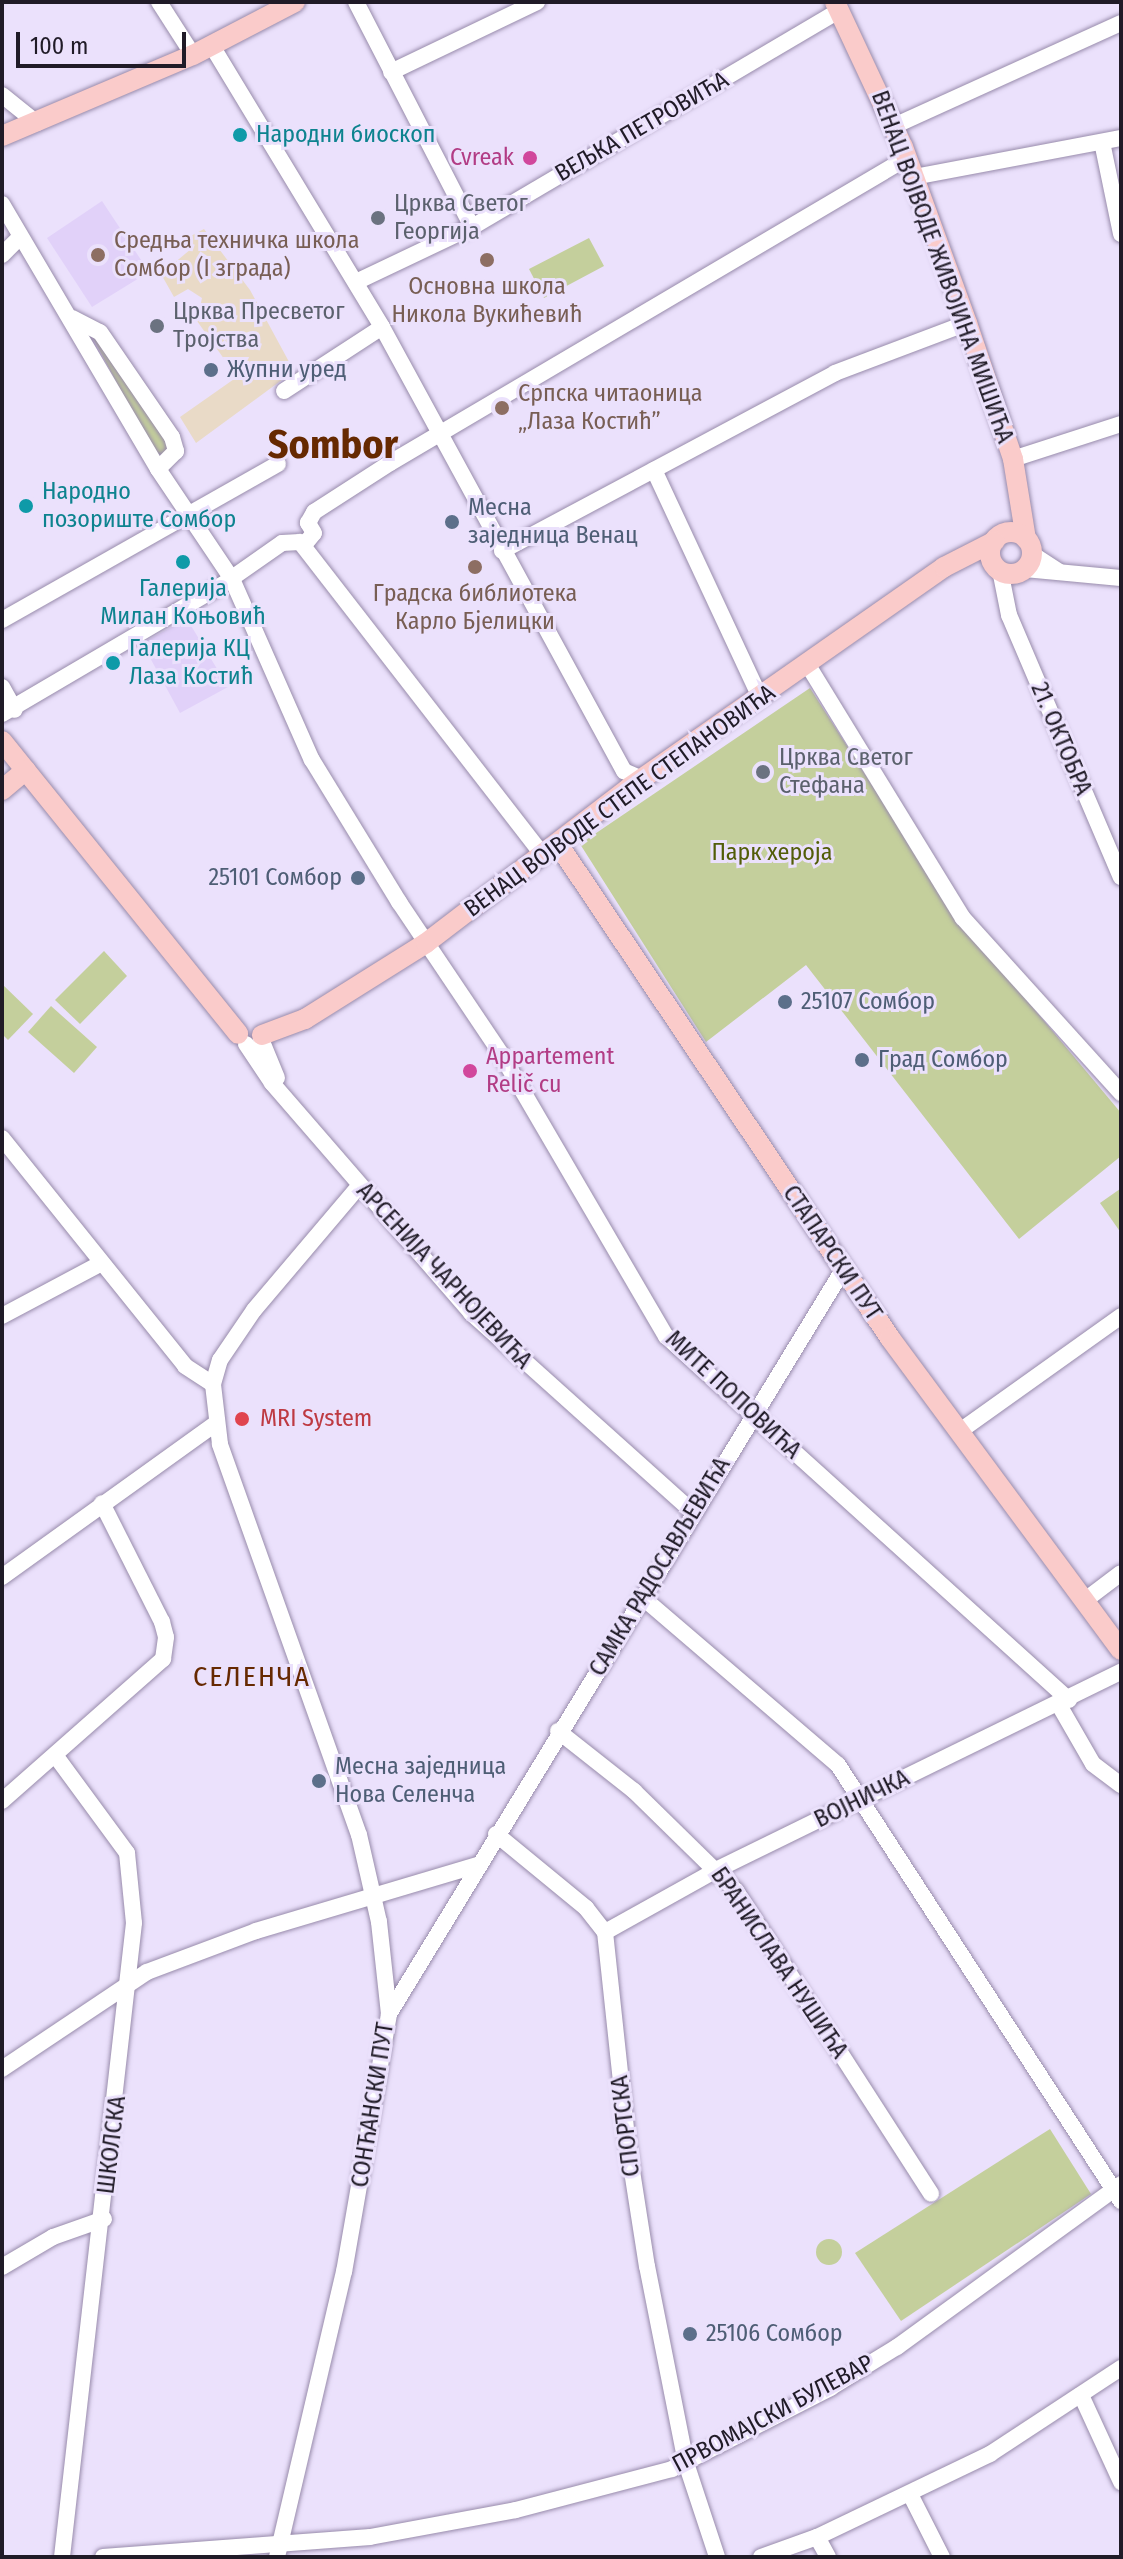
<!DOCTYPE html>
<html>
<head>
<meta charset="utf-8">
<style>
	body { margin:0 }
	#map { position:relative; width:1123px; height:2559px; overflow:hidden; background:#ebe1fc; font-family:"Fira Sans Condensed",sans-serif }
	div>[style] { position:absolute }
	.commercial>* { inset:0; background:#e9dac7 }
	.built>* { inset:0; background:#e1d1f9 }
	.green>* { inset:0; background:#c4cf9c }
	.round { border-radius:50% }
	.roads { filter:drop-shadow(0 0 2px #988bab) drop-shadow(0 0 2px #988bab) }
	.minor>* { height:16px; margin:-8px; padding:0 8px; transform-origin:8px; border-radius:8px; background:#fff }
	.major>* { height:20px; margin:-10px; padding:0 10px; transform-origin:10px; border-radius:10px; background:#facbca }
	.major>.ring { margin:-10px; padding:0; box-sizing:content-box; background:none; border:20px solid #facbca; border-radius:50% }
	.dots>* { width:22px; height:22px; translate:-50% -50%; box-sizing:border-box; border:4px solid #ebe1fc; border-radius:50% }
	span { translate:-50% -50%; white-space:nowrap; text-align:center; line-height:1.15; -webkit-text-stroke:6px #ebe1fc; paint-order:stroke }
	.street-label { font-size:24px; color:#201b27 }
	.culture-label { font-size:24px; color:#0d838f }
	.left { translate:0 -50%; text-align:left }
	.hotel-label { font-size:24px; color:#b23c85 }
	.right { translate:-100% -50%; text-align:right }
	.worship-label { font-size:24px; color:#5b616d }
	.education-label { font-size:24px; color:#785e54 }
	.service-label { font-size:24px; color:#4e5e75 }
	.park-label { font-size:24px; color:#525d09 }
	.health-label { font-size:24px; color:#be3a42 }
	.quarter-label { font-size:28px; color:#662901; letter-spacing:2px }
	.town-label { font-size:40px; color:#662901; font-weight:700 }
	.frame { position:absolute; inset:0; border:4px solid #201b27; pointer-events:none }
	.scale { position:absolute; left:16px; top:32px; width:170px; height:36px; box-sizing:border-box; border:4px solid #201b27; border-top:0; padding-left:10px; font-size:24px; line-height:28px; white-space:nowrap; color:#201b27; -webkit-text-stroke:6px #ebe1fc; paint-order:stroke }
</style>
</head>
<body>
<div id="map">
	<div class="commercial">
		<div style="clip-path:polygon(204px 229px,250px 290px,294px 371px,196px 443px,180px 417px,237px 377px,197px 321px,202px 298px,188px 289px,174px 297px,161px 274px,191px 249px,187px 238px)"></div>
	</div>
	<div class="built">
		<div style="clip-path:polygon(102px 201px,149px 272px,92px 307px,47px 238px)"></div>
		<div style="clip-path:polygon(187px 619px,228px 687px,180px 713px,142px 643px)"></div>
	</div>
	<div class="green">
		<div style="clip-path:polygon(589px 238px,604px 266px,544px 298px,529px 269px)"></div>
		<div style="clip-path:polygon(93px 338px,98px 338px,171px 444px,164px 455px,154px 453px)"></div>
		<div style="clip-path:polygon(810px 688px,953px 912px,1121px 1113px,1121px 1156px,1019px 1239px,806px 965px,706px 1042px,580px 844px)"></div>
		<div style="clip-path:polygon(104px 951px,127px 976px,80px 1024px,55px 1000px)"></div>
		<div style="clip-path:polygon(2px 984px,33px 1014px,8px 1040px,2px 1034px)"></div>
		<div style="clip-path:polygon(51px 1006px,97px 1047px,74px 1073px,28px 1032px)"></div>
		<div style="clip-path:polygon(1120px 1189px,1121px 1191px,1121px 1233px,1100px 1203px)"></div>
		<div style="clip-path:polygon(1050px 2129px,1091px 2194px,901px 2321px,855px 2253px)"></div>
		<div class="round" style="left:816px;top:2239px;width:26px;height:26px"></div>
	</div>
	<div class="roads">
		<div class="minor">
			<div style="left:159px;top:2px;width:63px;rotate:57.3deg"></div>
			<div style="left:356px;top:2px;width:253px;rotate:62.7deg"></div>
			<div style="left:212px;top:46px;width:328px;rotate:58.8deg"></div>
			<div style="left:382px;top:327px;width:506px;rotate:61.41deg"></div>
			<div style="left:624px;top:771px;width:20px;rotate:24deg"></div>
			<div style="left:391px;top:72px;width:162px;rotate:-25.6deg"></div>
			<div style="left:2px;top:95px;width:45px;rotate:38.7deg"></div>
			<div style="left:894px;top:126px;width:249px;rotate:-24.4deg"></div>
			<div style="left:1102px;top:142px;width:94px;rotate:78.3deg"></div>
			<div style="left:914px;top:177px;width:211px;rotate:-10.7deg"></div>
			<div style="left:2px;top:204px;width:308px;rotate:59.5deg"></div>
			<div style="left:158px;top:469px;width:133px;rotate:56.1deg"></div>
			<div style="left:232px;top:579px;width:198px;rotate:66.2deg"></div>
			<div style="left:312px;top:760px;width:167px;rotate:58.5deg"></div>
			<div style="left:399px;top:902px;width:183px;rotate:56.1deg"></div>
			<div style="left:501px;top:1054px;width:327px;rotate:59.7deg"></div>
			<div style="left:666px;top:1336px;width:543px;rotate:42.09deg"></div>
			<div style="left:2px;top:255px;width:25px;rotate:-45deg"></div>
			<div style="left:356px;top:282px;width:128px;rotate:-25.4deg"></div>
			<div style="left:472px;top:227px;width:427px;rotate:-30.5deg"></div>
			<div style="left:72px;top:318px;width:31px;rotate:27deg"></div>
			<div style="left:100px;top:332px;width:127px;rotate:55.6deg"></div>
			<div style="left:172px;top:437px;width:15px;rotate:74deg"></div>
			<div style="left:176px;top:451px;width:25px;rotate:135deg"></div>
			<div style="left:284px;top:391px;width:117px;rotate:-33.1deg"></div>
			<div style="left:1013px;top:459px;width:114px;rotate:-18deg"></div>
			<div style="left:654px;top:470px;width:251px;rotate:65deg"></div>
			<div style="left:305px;top:544px;width:14px;rotate:-51deg"></div>
			<div style="left:314px;top:533px;width:12px;rotate:-121deg"></div>
			<div style="left:308px;top:523px;width:13px;rotate:-61deg"></div>
			<div style="left:314px;top:512px;width:90px;rotate:-32.8deg"></div>
			<div style="left:390px;top:463px;width:600px;rotate:-30.54deg"></div>
			<div style="left:502px;top:551px;width:378px;rotate:-28.1deg"></div>
			<div style="left:835px;top:373px;width:141px;rotate:-20.7deg"></div>
			<div style="left:1032px;top:554px;width:33px;rotate:33deg"></div>
			<div style="left:1025px;top:569px;width:96px;rotate:5.4deg"></div>
			<div style="left:1000px;top:570px;width:46px;rotate:78.7deg"></div>
			<div style="left:1009px;top:615px;width:285px;rotate:66.9deg"></div>
			<div style="left:2px;top:620px;width:317px;rotate:-29.5deg"></div>
			<div style="left:809px;top:667px;width:294px;rotate:58.5deg"></div>
			<div style="left:963px;top:918px;width:236px;rotate:47.9deg"></div>
			<div style="left:2px;top:687px;width:26px;rotate:61deg"></div>
			<div style="left:2px;top:714px;width:255px;rotate:-30.4deg"></div>
			<div style="left:222px;top:585px;width:73px;rotate:-35deg"></div>
			<div style="left:282px;top:543px;width:18px;rotate:-3deg"></div>
			<div style="left:300px;top:542px;width:396px;rotate:52.2deg"></div>
			<div style="left:261px;top:1039px;width:42px;rotate:67.7deg"></div>
			<div style="left:246px;top:1044px;width:47px;rotate:56.3deg"></div>
			<div style="left:272px;top:1083px;width:304px;rotate:49.1deg"></div>
			<div style="left:471px;top:1313px;width:298px;rotate:41.9deg"></div>
			<div style="left:2px;top:1138px;width:292px;rotate:51.2deg"></div>
			<div style="left:185px;top:1366px;width:33px;rotate:33deg"></div>
			<div style="left:2px;top:1316px;width:111px;rotate:-28deg"></div>
			<div style="left:960px;top:1431px;width:198px;rotate:-35.5deg"></div>
			<div style="left:2px;top:1577px;width:264px;rotate:-35.7deg"></div>
			<div style="left:642px;top:1597px;width:258px;rotate:40.6deg"></div>
			<div style="left:838px;top:1765px;width:520px;rotate:57.01deg"></div>
			<div style="left:1084px;top:1601px;width:46px;rotate:-37.1deg"></div>
			<div style="left:1059px;top:1705px;width:68px;rotate:60deg"></div>
			<div style="left:1093px;top:1764px;width:35px;rotate:37deg"></div>
			<div style="left:558px;top:1731px;width:97px;rotate:38.3deg"></div>
			<div style="left:634px;top:1791px;width:143px;rotate:44.4deg"></div>
			<div style="left:736px;top:1891px;width:360px;rotate:57.2deg"></div>
			<div style="left:55px;top:1755px;width:122px;rotate:53.7deg"></div>
			<div style="left:127px;top:1853px;width:70px;rotate:84.3deg"></div>
			<div style="left:134px;top:1923px;width:638px;rotate:96.48deg"></div>
			<div style="left:2px;top:1801px;width:215px;rotate:-41.4deg"></div>
			<div style="left:163px;top:1659px;width:22px;rotate:-82deg"></div>
			<div style="left:166px;top:1637px;width:16px;rotate:-105deg"></div>
			<div style="left:162px;top:1622px;width:133px;rotate:-116.8deg"></div>
			<div style="left:496px;top:1834px;width:117px;rotate:39.4deg"></div>
			<div style="left:586px;top:1908px;width:31px;rotate:52deg"></div>
			<div style="left:605px;top:1932px;width:208px;rotate:83.9deg"></div>
			<div style="left:627px;top:2139px;width:129px;rotate:81.1deg"></div>
			<div style="left:647px;top:2266px;width:201px;rotate:78.8deg"></div>
			<div style="left:686px;top:2463px;width:99px;rotate:71.7deg"></div>
			<div style="left:605px;top:1932px;width:129px;rotate:-29.1deg"></div>
			<div style="left:718px;top:1869px;width:449px;rotate:-26.1deg"></div>
			<div style="left:389px;top:2014px;width:872px;rotate:-58.61deg"></div>
			<div style="left:2px;top:2069px;width:174px;rotate:-33.8deg"></div>
			<div style="left:147px;top:1972px;width:116px;rotate:-20.6deg"></div>
			<div style="left:256px;top:1931px;width:231px;rotate:-16.6deg"></div>
			<div style="left:2px;top:2267px;width:59px;rotate:-30.5deg"></div>
			<div style="left:53px;top:2237px;width:54px;rotate:-19.4deg"></div>
			<div style="left:1081px;top:2395px;width:96px;rotate:65.3deg"></div>
			<div style="left:910px;top:2494px;width:71px;rotate:63.1deg"></div>
			<div style="left:817px;top:2537px;width:23px;rotate:61deg"></div>
			<div style="left:103px;top:2557px;width:268px;rotate:-4.3deg"></div>
			<div style="left:370px;top:2537px;width:148px;rotate:-10.5deg"></div>
			<div style="left:516px;top:2510px;width:161px;rotate:-14.7deg"></div>
			<div style="left:672px;top:2469px;width:178px;rotate:-27.1deg"></div>
			<div style="left:830px;top:2388px;width:79px;rotate:-31.5deg"></div>
			<div style="left:897px;top:2347px;width:277px;rotate:-36deg"></div>
			<div style="left:277px;top:2557px;width:293px;rotate:-76.8deg"></div>
			<div style="left:344px;top:2272px;width:262px;rotate:-80.1deg"></div>
			<div style="left:389px;top:2014px;width:93px;rotate:-96.2deg"></div>
			<div style="left:379px;top:1922px;width:89px;rotate:-102.9deg"></div>
			<div style="left:359px;top:1835px;width:415px;rotate:-109.6deg"></div>
			<div style="left:220px;top:1444px;width:60px;rotate:-96.7deg"></div>
			<div style="left:213px;top:1384px;width:25px;rotate:-74deg"></div>
			<div style="left:220px;top:1360px;width:60px;rotate:-55.8deg"></div>
			<div style="left:254px;top:1310px;width:162px;rotate:-49.7deg"></div>
			<div style="left:761px;top:2557px;width:59px;rotate:-19.7deg"></div>
			<div style="left:817px;top:2537px;width:192px;rotate:-25.6deg"></div>
			<div style="left:990px;top:2454px;width:157px;rotate:-33.3deg"></div>
		</div>
		<div class="major">
			<div style="left:835px;top:2px;width:160px;rotate:64.9deg"></div>
			<div style="left:903px;top:147px;width:187px;rotate:70deg"></div>
			<div style="left:967px;top:323px;width:144px;rotate:71.3deg"></div>
			<div style="left:1013px;top:459px;width:81px;rotate:80.8deg"></div>
			<div style="left:2px;top:136px;width:207px;rotate:-23deg"></div>
			<div style="left:193px;top:55px;width:115px;rotate:-27.5deg"></div>
			<div class="ring" style="left:990px;top:532px;width:22px;height:22px"></div>
			<div style="left:2px;top:741px;width:376px;rotate:51.1deg"></div>
			<div style="left:2px;top:790px;width:31px;rotate:-40deg"></div>
			<div style="left:558px;top:844px;width:595px;rotate:56.1deg"></div>
			<div style="left:890px;top:1338px;width:388px;rotate:53.5deg"></div>
			<div style="left:262px;top:1035px;width:46px;rotate:-20.4deg"></div>
			<div style="left:305px;top:1019px;width:143px;rotate:-32.1deg"></div>
			<div style="left:426px;top:943px;width:257px;rotate:-37.4deg"></div>
			<div style="left:630px;top:787px;width:383px;rotate:-35deg"></div>
			<div style="left:944px;top:567px;width:57px;rotate:-27deg"></div>
		</div>
	</div>
	<div class="dots">
		<div style="left:240px;top:135px;background:#0f9aa8"></div>
		<div style="left:530px;top:158px;background:#d1479c"></div>
		<div style="left:378px;top:218px;background:#6b7280"></div>
		<div style="left:98px;top:255px;background:#8d6e63"></div>
		<div style="left:487px;top:260px;background:#8d6e63"></div>
		<div style="left:157px;top:326px;background:#6b7280"></div>
		<div style="left:211px;top:370px;background:#5c6f8a"></div>
		<div style="left:502px;top:408px;background:#8d6e63"></div>
		<div style="left:26px;top:506px;background:#0f9aa8"></div>
		<div style="left:452px;top:522px;background:#5c6f8a"></div>
		<div style="left:183px;top:562px;background:#0f9aa8"></div>
		<div style="left:475px;top:567px;background:#8d6e63"></div>
		<div style="left:113px;top:663px;background:#0f9aa8"></div>
		<div style="left:763px;top:772px;background:#6b7280"></div>
		<div style="left:358px;top:878px;background:#5c6f8a"></div>
		<div style="left:785px;top:1002px;background:#5c6f8a"></div>
		<div style="left:862px;top:1060px;background:#5c6f8a"></div>
		<div style="left:470px;top:1071px;background:#d1479c"></div>
		<div style="left:242px;top:1419px;background:#e0444e"></div>
		<div style="left:319px;top:1781px;background:#5c6f8a"></div>
		<div style="left:690px;top:2334px;background:#5c6f8a"></div>
	</div>
	<div class="street-label">
		<span style="left:642px;top:127px;rotate:-30deg">ВЕЉКА ПЕТРОВИЋА</span>
		<span style="left:942px;top:267px;rotate:70deg">ВЕНАЦ ВОЈВОДЕ ЖИВОЈИНА МИШИЋА</span>
		<span style="left:1061px;top:739px;rotate:67deg">21. ОКТОБРА</span>
		<span style="left:620px;top:801px;rotate:-36deg">ВЕНАЦ ВОЈВОДЕ СТЕПЕ СТЕПАНОВИЋА</span>
		<span style="left:832px;top:1253px;rotate:56deg">СТАПАРСКИ ПУТ</span>
		<span style="left:444px;top:1276px;rotate:47deg">АРСЕНИЈА ЧАРНОЈЕВИЋА</span>
		<span style="left:733px;top:1395px;rotate:43deg">МИТЕ ПОПОВИЋА</span>
		<span style="left:660px;top:1567px;rotate:-59deg">САМКА РАДОСАВЉЕВИЋА</span>
		<span style="left:862px;top:1799px;rotate:-26deg">ВОЈНИЧКА</span>
		<span style="left:779px;top:1963px;rotate:56deg">БРАНИСЛАВА НУШИЋА</span>
		<span style="left:373px;top:2105px;rotate:-81deg">СОНЋАНСКИ ПУТ</span>
		<span style="left:626px;top:2126px;rotate:-97deg">СПОРТСКА</span>
		<span style="left:112px;top:2145px;rotate:-83deg">ШКОЛСКА</span>
		<span style="left:773px;top:2414px;rotate:-28deg">ПРВОМАЈСКИ БУЛЕВАР</span>
	</div>
	<div class="culture-label">
		<span class="left" style="left:256px;top:135px">Народни биоскоп</span>
		<span class="left" style="left:42px;top:506px">Народно<br>позориште Сомбор</span>
		<span style="left:183px;top:603px">Галерија<br>Милан Коњовић</span>
		<span class="left" style="left:129px;top:663px">Галерија КЦ<br>Лаза Костић</span>
	</div>
	<div class="hotel-label">
		<span class="right" style="left:514px;top:158px">Cvreak</span>
		<span class="left" style="left:486px;top:1071px">Appartement<br>Relič cu</span>
	</div>
	<div class="worship-label">
		<span class="left" style="left:394px;top:218px">Црква Светог<br>Георгија</span>
		<span class="left" style="left:173px;top:326px">Црква Пресветог<br>Тројства</span>
		<span class="left" style="left:779px;top:772px">Црква Светог<br>Стефана</span>
	</div>
	<div class="education-label">
		<span class="left" style="left:114px;top:255px">Средња техничка школа<br>Сомбор (I зграда)</span>
		<span style="left:487px;top:301px">Основна школа<br>Никола Вукићевић</span>
		<span class="left" style="left:518px;top:408px">Српска читаоница<br>„Лаза Костић”</span>
		<span style="left:475px;top:608px">Градска библиотека<br>Карло Бјелицки</span>
	</div>
	<div class="service-label">
		<span class="left" style="left:227px;top:370px">Жупни уред</span>
		<span class="left" style="left:468px;top:522px">Месна<br>заједница Венац</span>
		<span class="right" style="left:342px;top:878px">25101 Сомбор</span>
		<span class="left" style="left:801px;top:1002px">25107 Сомбор</span>
		<span class="left" style="left:878px;top:1060px">Град Сомбор</span>
		<span class="left" style="left:335px;top:1781px">Месна заједница<br>Нова Селенча</span>
		<span class="left" style="left:706px;top:2334px">25106 Сомбор</span>
	</div>
	<div class="park-label">
		<span style="left:772px;top:853px">Парк хероја</span>
	</div>
	<div class="health-label">
		<span class="left" style="left:260px;top:1419px">MRI System</span>
	</div>
	<div class="quarter-label">
		<span style="left:252px;top:1677px">СЕЛЕНЧА</span>
	</div>
	<div class="town-label">
		<span style="left:333px;top:445px">Sombor</span>
	</div>
	<div class="frame"></div>
	<div class="scale">100 m</div>
</div>
</body>
</html>
